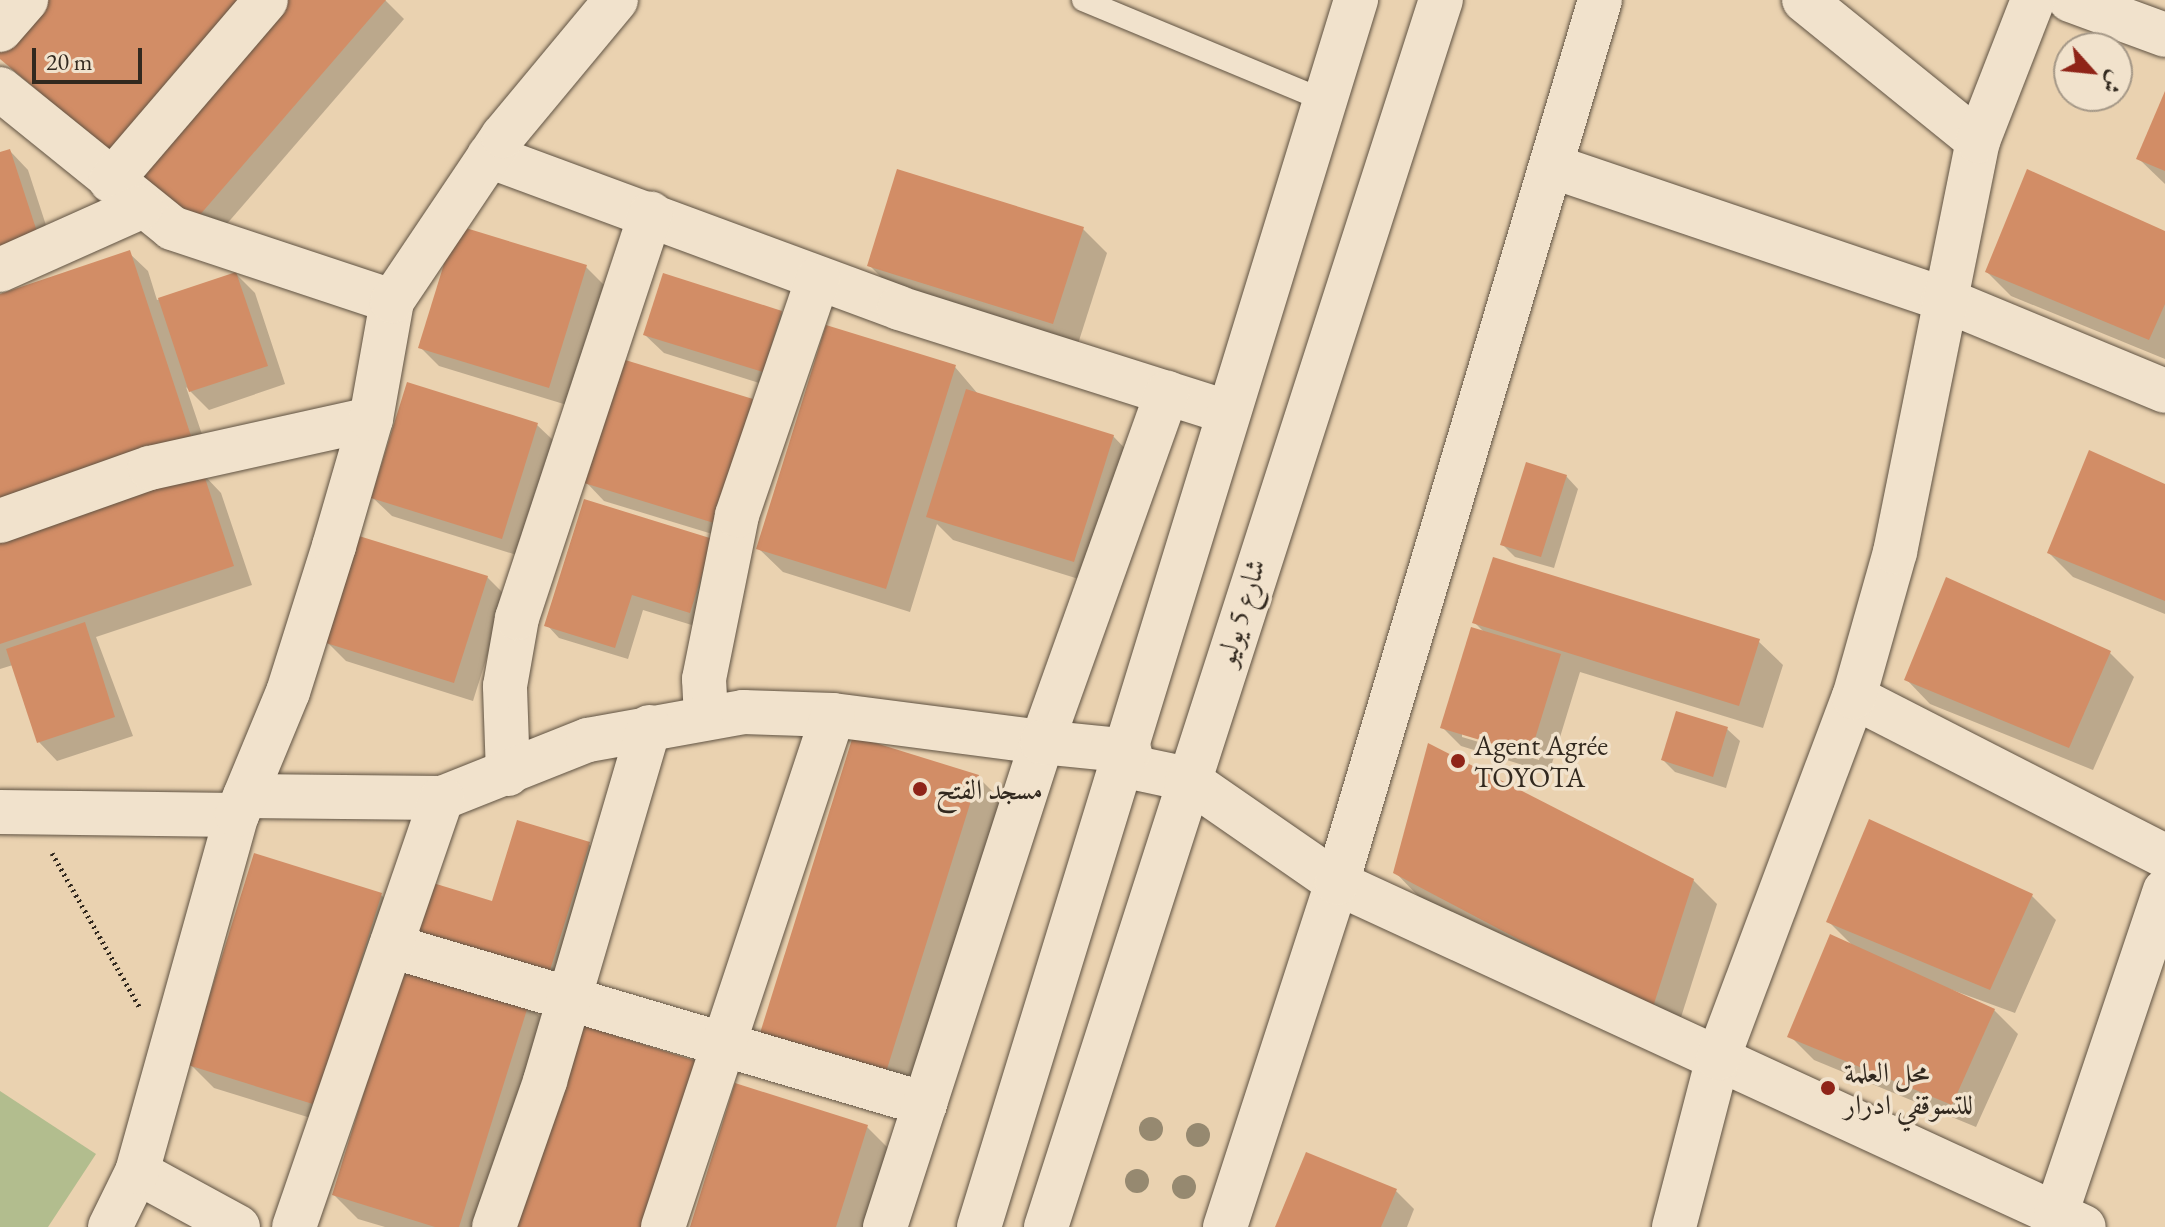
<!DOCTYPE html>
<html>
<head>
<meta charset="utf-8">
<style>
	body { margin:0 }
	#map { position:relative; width:2165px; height:1227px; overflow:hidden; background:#ead2b0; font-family:"EB Garamond",Amiri,serif }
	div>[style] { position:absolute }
	.green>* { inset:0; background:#b2bd8e }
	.shadow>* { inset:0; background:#0003 }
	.building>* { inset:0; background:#d28d66 }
	.path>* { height:5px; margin-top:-2.5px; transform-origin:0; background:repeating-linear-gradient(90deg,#32291f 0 2px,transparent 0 6px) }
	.roads { filter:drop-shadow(0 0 2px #605343) drop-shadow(0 0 2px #605343) }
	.service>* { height:22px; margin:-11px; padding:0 11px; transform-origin:11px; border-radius:11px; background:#f1e2cc }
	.minor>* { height:44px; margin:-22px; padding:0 22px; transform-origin:22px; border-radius:22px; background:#f1e2cc }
	.secondary>* { height:44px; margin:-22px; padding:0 22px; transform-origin:22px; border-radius:22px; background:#f1e2cc }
	.trees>* { width:24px; height:24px; margin:-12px; border-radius:50%; background:#968970 }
	.dots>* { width:22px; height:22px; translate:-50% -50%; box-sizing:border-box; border:4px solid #f1e2cc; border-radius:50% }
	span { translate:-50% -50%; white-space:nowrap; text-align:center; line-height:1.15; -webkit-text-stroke:7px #f1e2cc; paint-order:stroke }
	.street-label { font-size:28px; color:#32291f }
	.poi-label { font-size:28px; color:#32291f }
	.left { translate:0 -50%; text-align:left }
	.north { position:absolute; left:2053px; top:32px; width:80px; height:80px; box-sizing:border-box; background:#f1e2cc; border:2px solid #a59887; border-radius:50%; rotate:117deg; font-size:22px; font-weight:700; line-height:32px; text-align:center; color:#32291f }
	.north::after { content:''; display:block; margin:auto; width:28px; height:36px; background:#8f2418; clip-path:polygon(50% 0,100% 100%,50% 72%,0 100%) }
	.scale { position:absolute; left:32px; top:48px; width:110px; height:36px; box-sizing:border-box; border:4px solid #32291f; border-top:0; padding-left:10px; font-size:24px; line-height:28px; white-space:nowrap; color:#32291f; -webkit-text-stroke:6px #f1e2cc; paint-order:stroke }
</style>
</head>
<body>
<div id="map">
	<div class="green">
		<div style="clip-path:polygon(0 1091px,96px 1154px,48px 1227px,0 1227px)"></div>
	</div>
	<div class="shadow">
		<div style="clip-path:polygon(385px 0,404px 19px,212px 241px,0 57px)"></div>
		<div style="clip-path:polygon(2165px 96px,2165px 184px,2139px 159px)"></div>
		<div style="clip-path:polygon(10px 151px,28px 170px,58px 262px,0 282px,0 154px)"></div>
		<div style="clip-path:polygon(1083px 229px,1107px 253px,1077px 347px,893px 289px,869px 265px)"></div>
		<div style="clip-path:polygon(2165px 233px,2165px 359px,2011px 296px,1987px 272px)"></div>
		<div style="clip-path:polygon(129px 253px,148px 271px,157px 300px,236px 274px,255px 293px,285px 384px,209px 410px,186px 387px,210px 458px,0 296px)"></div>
		<div style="clip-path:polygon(586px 267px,605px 286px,567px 405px,439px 366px,420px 347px)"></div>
		<div style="clip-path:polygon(781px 312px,799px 331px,781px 390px,664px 353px,645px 335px)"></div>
		<div style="clip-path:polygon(955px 367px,978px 394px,1113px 436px,1137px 461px,1098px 585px,953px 540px,937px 524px,910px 612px,783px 572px,758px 548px)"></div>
		<div style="clip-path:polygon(752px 401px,770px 419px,732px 540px,604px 501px,586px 482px)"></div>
		<div style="clip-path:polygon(537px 425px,556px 443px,520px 556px,392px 516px,373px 498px)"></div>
		<div style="clip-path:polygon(203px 474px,221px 493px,252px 585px,96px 637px,133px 736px,57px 761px,39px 742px,13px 665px,0 669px,0 542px)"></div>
		<div style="clip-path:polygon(1566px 476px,1578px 489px,1554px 568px,1515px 557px,1502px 544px)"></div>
		<div style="clip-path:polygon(2165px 486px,2165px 614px,2073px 577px,2049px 553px)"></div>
		<div style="clip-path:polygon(712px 541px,708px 630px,643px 610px,628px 659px,559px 638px,547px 625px)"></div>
		<div style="clip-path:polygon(487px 577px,506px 596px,473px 701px,346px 661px,328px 643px)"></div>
		<div style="clip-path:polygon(1947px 580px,2110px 653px,2134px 677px,2093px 770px,1930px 704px,1906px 679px)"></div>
		<div style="clip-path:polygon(evenodd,1475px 623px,1758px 641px,1783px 665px,1763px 728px,1580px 672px,1549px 773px,1461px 746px,1442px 727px,1485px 633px,1475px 623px,1462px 732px,1540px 756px,1539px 760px,1462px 737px,1462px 732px)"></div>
		<div style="clip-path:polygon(1727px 729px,1740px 741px,1726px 788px,1675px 772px,1663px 760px)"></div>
		<div style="clip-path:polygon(978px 777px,1002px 801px,906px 1108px,783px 1070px)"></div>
		<div style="clip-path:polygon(589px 844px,608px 863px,564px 1003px,493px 904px)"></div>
		<div style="clip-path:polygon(255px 855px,381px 895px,406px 919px,340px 1127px,214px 1088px,190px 1064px)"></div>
		<div style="clip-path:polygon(1395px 872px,1693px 880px,1717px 904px,1676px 1033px,1419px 897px)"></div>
		<div style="clip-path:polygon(2032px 896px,2056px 920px,2015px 1013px,1936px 984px,1994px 1010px,2018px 1034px,1976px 1127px,1814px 1060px,1790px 1036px,1853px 946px,1829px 922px)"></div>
		<div style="clip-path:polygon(528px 1005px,552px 1029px,491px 1227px,385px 1227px,358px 1219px,334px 1195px)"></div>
		<div style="clip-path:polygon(867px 1127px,891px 1151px,867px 1227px,692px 1227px)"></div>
		<div style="clip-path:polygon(1396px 1191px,1414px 1209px,1407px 1227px,1277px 1227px)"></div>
	</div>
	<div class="building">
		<div style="clip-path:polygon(37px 0,253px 0,119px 159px,0 59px,0 44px)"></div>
		<div style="clip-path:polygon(279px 0,386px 0,192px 224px,129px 171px)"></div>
		<div style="clip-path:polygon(2165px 91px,2165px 171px,2136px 159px)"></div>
		<div style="clip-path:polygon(10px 149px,41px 244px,0 257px,0 152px)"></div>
		<div style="clip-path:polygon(897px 169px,1084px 227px,1053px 324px,867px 266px)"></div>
		<div style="clip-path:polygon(2027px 169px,2165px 231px,2165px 304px,2149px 340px,1985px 272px)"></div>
		<div style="clip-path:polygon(456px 225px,587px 265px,549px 388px,418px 348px)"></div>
		<div style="clip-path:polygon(130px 250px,192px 439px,0 503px,0 294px)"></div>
		<div style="clip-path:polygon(236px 272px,268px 366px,189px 392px,158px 298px)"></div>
		<div style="clip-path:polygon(663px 273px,782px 311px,763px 372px,643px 335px)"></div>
		<div style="clip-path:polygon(826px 325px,956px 365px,886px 589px,756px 549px)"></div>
		<div style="clip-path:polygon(622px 359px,753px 399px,714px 523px,584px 483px)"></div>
		<div style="clip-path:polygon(407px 382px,538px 423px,502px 539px,371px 498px)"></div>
		<div style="clip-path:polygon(966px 389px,1114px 435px,1074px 562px,926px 517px)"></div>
		<div style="clip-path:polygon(2089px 450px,2165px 484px,2165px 601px,2047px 553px)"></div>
		<div style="clip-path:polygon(1526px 462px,1567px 475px,1541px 557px,1500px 545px)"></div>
		<div style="clip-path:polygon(203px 472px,234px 566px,0 644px,0 540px)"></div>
		<div style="clip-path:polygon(584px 499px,713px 539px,690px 613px,632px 595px,615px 648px,544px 626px)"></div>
		<div style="clip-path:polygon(359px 536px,488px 576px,454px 683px,326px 643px)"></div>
		<div style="clip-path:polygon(1493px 557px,1760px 639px,1739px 706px,1472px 623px)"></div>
		<div style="clip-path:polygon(1946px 577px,2111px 651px,2069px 748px,1904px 680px)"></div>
		<div style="clip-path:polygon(85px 622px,115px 717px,37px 743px,6px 649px)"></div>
		<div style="clip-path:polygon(1471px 627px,1561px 654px,1530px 755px,1440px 728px)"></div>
		<div style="clip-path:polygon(1676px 711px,1728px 727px,1713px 777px,1661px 760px)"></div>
		<div style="clip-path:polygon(853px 736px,979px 775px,882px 1085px,756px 1046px)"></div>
		<div style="clip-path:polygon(1428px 743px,1694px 879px,1652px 1010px,1393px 873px)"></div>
		<div style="clip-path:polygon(1869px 819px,2033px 894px,1990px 990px,1826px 922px)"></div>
		<div style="clip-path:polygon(517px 820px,590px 842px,545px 986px,413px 945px,433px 883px,492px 901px)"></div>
		<div style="clip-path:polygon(254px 853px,382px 893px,316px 1105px,188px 1065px)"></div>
		<div style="clip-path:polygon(1830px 934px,1995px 1009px,1952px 1105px,1787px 1037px)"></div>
		<div style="clip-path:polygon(404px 964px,529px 1003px,459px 1227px,435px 1227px,332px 1195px)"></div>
		<div style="clip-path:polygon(575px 1023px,696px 1061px,645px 1227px,511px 1227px)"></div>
		<div style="clip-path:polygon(735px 1083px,868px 1125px,836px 1227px,690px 1227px)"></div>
		<div style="clip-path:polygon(1306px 1152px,1397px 1189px,1381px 1227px,1275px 1227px)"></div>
	</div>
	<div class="path">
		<div style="left:52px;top:853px;width:178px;rotate:60.4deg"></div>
	</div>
	<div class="roads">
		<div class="service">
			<div style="left:1083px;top:0;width:260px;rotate:22.6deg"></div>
		</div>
		<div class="minor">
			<div style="left:1804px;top:0;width:224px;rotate:39deg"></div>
			<div style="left:2070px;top:0;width:101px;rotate:20.2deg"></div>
			<div style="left:0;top:30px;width:40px;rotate:-49deg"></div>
			<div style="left:0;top:89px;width:221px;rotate:38.9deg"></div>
			<div style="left:172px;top:228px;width:232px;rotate:18.4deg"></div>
			<div style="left:489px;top:156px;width:437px;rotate:20.3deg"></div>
			<div style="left:899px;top:308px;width:343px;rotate:17.6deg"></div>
			<div style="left:1554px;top:167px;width:411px;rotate:18.7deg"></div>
			<div style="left:1943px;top:299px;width:240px;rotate:22.5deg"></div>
			<div style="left:111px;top:181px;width:238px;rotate:-49.4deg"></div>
			<div style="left:0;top:270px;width:154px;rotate:-24.1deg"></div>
			<div style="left:0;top:521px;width:159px;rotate:-19.5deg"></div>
			<div style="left:150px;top:468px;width:226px;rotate:-12.5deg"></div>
			<div style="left:1854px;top:697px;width:349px;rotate:27.1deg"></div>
			<div style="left:706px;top:717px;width:38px;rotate:-93deg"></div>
			<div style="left:704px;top:679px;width:167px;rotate:-78.6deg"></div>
			<div style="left:737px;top:515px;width:250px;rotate:-71.1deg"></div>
			<div style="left:1126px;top:766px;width:62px;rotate:12deg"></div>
			<div style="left:1187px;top:779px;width:183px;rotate:34.7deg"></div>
			<div style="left:1337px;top:883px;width:822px;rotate:24.73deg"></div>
			<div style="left:508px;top:774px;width:88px;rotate:-92deg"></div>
			<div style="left:505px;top:686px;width:69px;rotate:-80deg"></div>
			<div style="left:517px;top:618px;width:426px;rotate:-71.7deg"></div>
			<div style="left:245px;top:796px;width:197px;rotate:0.6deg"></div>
			<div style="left:442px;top:798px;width:157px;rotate:-21.7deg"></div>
			<div style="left:588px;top:740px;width:158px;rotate:-10.2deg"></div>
			<div style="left:743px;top:712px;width:90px;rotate:1.9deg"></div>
			<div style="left:833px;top:715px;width:211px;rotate:7.4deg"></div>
			<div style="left:1042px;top:742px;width:371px;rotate:-70.3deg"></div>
			<div style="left:0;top:812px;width:237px;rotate:0.7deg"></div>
			<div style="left:391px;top:946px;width:557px;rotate:16.48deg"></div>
			<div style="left:137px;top:1172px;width:115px;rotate:28.6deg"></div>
			<div style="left:2056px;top:1214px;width:341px;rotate:-71.4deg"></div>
			<div style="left:110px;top:1227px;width:61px;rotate:-63.9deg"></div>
			<div style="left:137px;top:1172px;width:371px;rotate:-74.4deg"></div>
			<div style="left:237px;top:815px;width:133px;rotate:-67.5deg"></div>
			<div style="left:288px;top:692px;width:153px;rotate:-72.5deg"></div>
			<div style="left:334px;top:546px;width:132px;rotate:-73.8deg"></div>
			<div style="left:371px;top:419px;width:120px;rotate:-79.9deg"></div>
			<div style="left:392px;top:301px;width:199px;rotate:-56.1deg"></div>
			<div style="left:503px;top:136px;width:177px;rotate:-50.3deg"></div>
			<div style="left:294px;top:1227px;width:454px;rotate:-71deg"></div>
			<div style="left:494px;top:1227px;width:155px;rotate:-70.7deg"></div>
			<div style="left:545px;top:1081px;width:369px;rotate:-73.6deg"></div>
			<div style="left:663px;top:1227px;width:539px;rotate:-71.63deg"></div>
			<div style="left:885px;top:1227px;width:510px;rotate:-72.06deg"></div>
			<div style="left:1042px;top:742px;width:88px;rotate:5.8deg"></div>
			<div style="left:1225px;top:1227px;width:362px;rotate:-72deg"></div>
			<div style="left:1337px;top:883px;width:921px;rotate:-73.41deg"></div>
			<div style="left:1674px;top:1227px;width:175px;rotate:-75.4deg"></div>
			<div style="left:1718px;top:1058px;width:386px;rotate:-69.4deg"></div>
			<div style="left:1854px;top:697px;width:151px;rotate:-74.2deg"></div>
			<div style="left:1895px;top:552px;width:419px;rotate:-78.6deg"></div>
			<div style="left:1978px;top:141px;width:151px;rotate:-68.7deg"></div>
		</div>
		<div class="secondary">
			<div style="left:979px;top:1227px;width:1284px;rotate:-72.92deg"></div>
			<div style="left:1046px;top:1227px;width:1289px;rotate:-72.16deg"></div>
		</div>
	</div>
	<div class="trees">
		<div style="left:1151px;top:1129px"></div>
		<div style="left:1198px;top:1135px"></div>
		<div style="left:1137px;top:1181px"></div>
		<div style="left:1184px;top:1187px"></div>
	</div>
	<div class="dots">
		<div style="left:1458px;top:761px;background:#8f2418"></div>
		<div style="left:920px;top:789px;background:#8f2418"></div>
		<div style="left:1828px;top:1088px;background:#8f2418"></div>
	</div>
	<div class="street-label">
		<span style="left:1240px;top:612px;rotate:-73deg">شارع 5 يوليو</span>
	</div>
	<div class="poi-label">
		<span class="left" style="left:1474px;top:761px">Agent Agrée<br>TOYOTA</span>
		<span class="left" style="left:936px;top:789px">مسجد الفتح</span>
		<span class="left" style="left:1844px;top:1088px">محل العلمة<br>للتسوقفي ادرار</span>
	</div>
	<div class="north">ش</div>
	<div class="scale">20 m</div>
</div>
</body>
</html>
